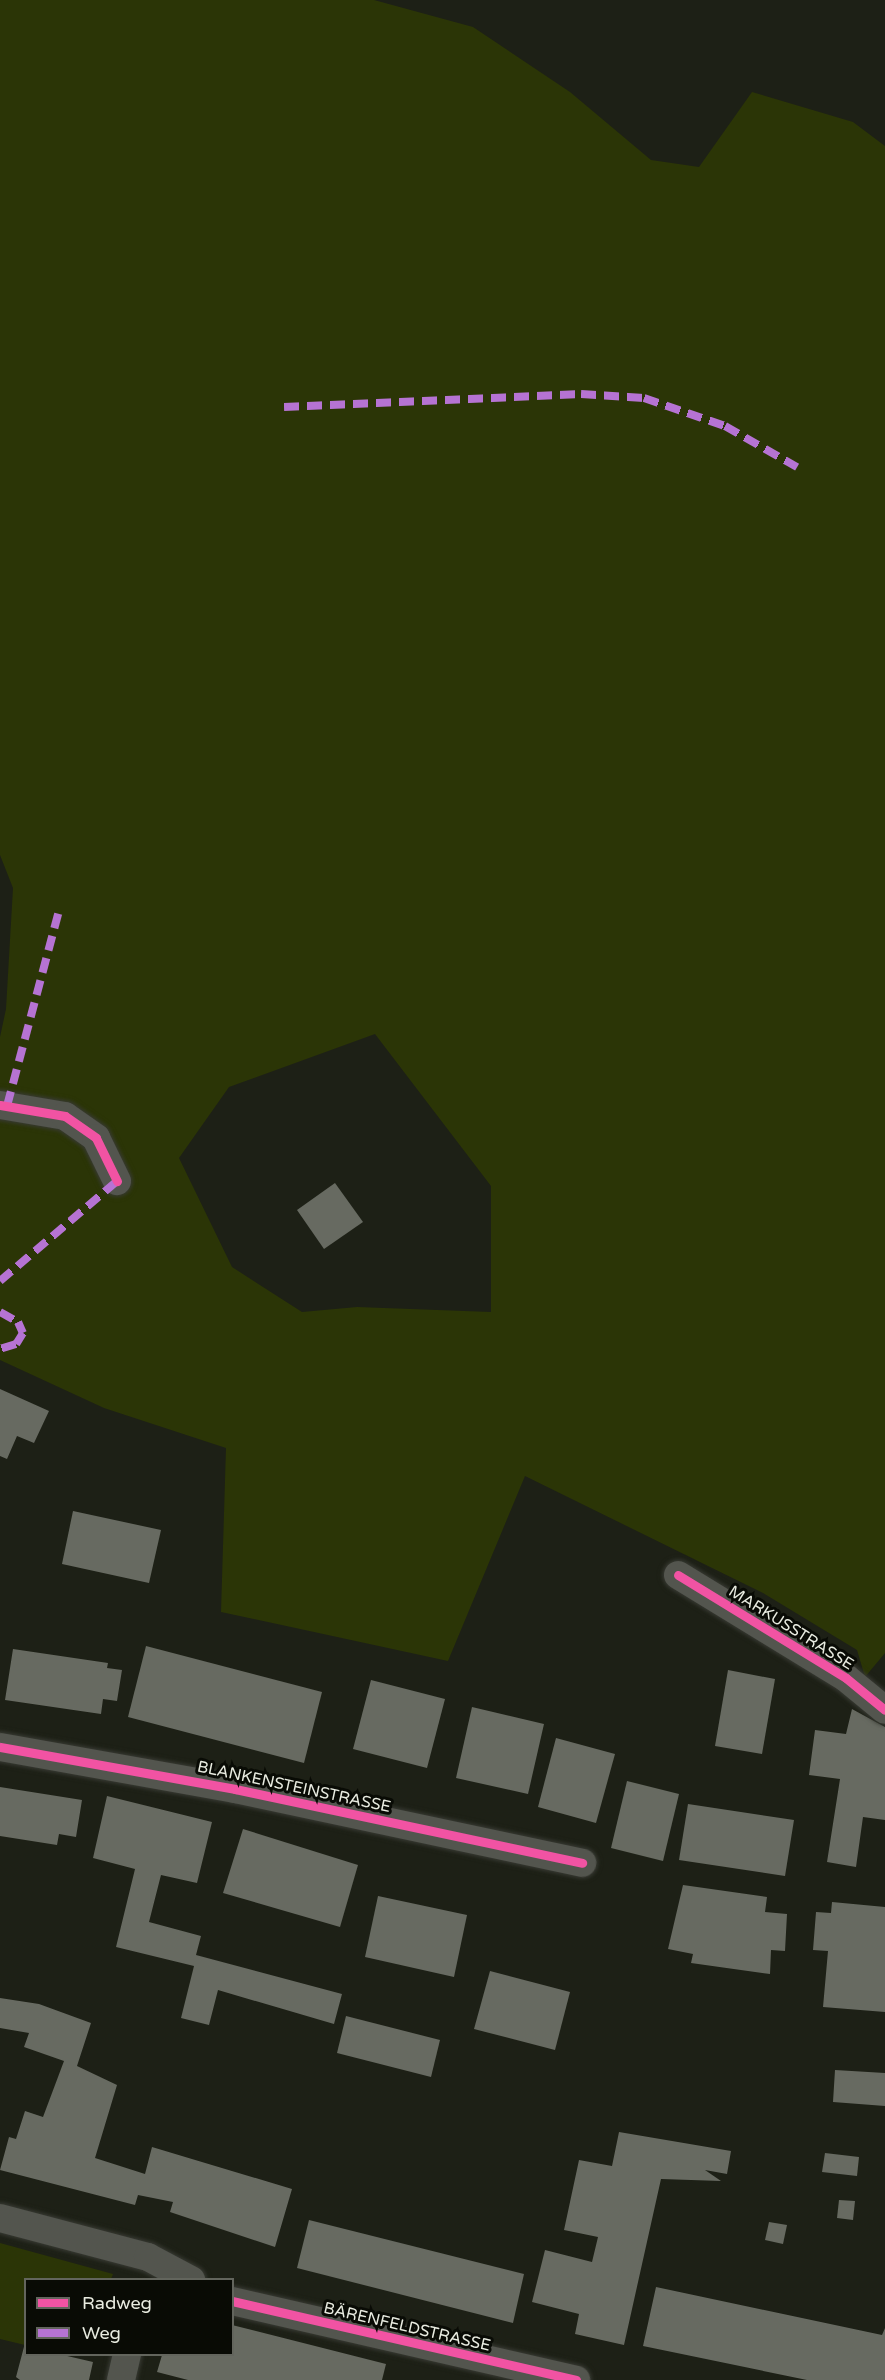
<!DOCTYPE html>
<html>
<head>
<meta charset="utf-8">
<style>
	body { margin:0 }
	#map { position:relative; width:885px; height:2380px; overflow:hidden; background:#1d2016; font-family:"Varela Round",sans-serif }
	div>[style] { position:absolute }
	.green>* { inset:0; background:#2b3506 }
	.building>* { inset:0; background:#676a61 }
	.roads { filter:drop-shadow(0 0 2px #383a33) drop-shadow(0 0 2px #383a33) }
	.minor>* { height:28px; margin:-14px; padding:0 14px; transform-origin:14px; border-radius:14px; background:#53554e }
	.quiet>* { height:8px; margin-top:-4px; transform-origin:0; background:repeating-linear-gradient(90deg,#b673d3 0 15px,transparent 0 23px) }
	.cycleway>* { height:9px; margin:-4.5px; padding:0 4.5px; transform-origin:4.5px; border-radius:4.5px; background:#f153a3 }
	span { translate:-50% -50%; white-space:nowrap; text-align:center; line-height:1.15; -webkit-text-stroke:6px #090b05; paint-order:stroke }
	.street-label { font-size:16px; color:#e9ece1 }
	.legend { position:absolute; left:24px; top:2278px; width:210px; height:78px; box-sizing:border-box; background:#090b05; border:2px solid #63655d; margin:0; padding:8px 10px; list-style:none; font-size:18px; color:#e9ece1 }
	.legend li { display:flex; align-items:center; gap:12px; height:30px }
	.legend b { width:30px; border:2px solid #63655d }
</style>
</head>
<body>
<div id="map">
	<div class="green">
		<div style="clip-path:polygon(evenodd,0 0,374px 0,473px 27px,570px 92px,651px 160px,699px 167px,752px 92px,853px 122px,885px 146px,885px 1653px,865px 1677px,857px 1650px,763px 1593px,525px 1476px,448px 1661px,221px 1612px,226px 1448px,104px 1408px,0 1360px,0 1037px,6px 1009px,13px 888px,0 855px,0 0,375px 1034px,491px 1186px,491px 1312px,357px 1307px,302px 1312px,232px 1267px,179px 1158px,229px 1087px,375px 1034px)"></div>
		<div style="clip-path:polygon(0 2243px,113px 2274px,111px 2279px,26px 2280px,25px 2345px,0 2339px)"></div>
	</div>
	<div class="building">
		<div style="clip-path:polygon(335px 1183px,363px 1222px,324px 1249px,297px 1210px)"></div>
		<div style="clip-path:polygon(0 1389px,49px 1411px,34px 1443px,17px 1436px,7px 1459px,0 1456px)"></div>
		<div style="clip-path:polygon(73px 1511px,161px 1530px,149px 1583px,62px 1564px)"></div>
		<div style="clip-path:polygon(146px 1646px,322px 1692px,304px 1763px,128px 1717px)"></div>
		<div style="clip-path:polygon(13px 1649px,108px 1663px,107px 1668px,122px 1670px,117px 1701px,103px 1699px,101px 1714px,5px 1700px)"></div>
		<div style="clip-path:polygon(728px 1670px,775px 1679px,762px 1754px,715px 1746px)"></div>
		<div style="clip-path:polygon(371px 1680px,445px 1699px,427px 1768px,353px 1749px)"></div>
		<div style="clip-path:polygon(472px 1707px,544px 1724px,528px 1794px,456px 1778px)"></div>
		<div style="clip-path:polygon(852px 1709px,885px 1727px,885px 1820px,863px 1817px,856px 1867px,827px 1862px,840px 1779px,809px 1775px,815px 1730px,846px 1734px)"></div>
		<div style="clip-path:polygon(556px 1738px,615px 1754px,596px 1823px,538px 1807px)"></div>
		<div style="clip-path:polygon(627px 1781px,679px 1794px,663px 1861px,611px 1848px)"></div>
		<div style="clip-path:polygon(0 1787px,82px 1800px,76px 1837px,59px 1834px,57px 1845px,0 1836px)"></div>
		<div style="clip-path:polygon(107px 1796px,212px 1822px,197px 1883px,161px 1875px,149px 1922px,201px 1936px,196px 1955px,342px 1994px,334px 2024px,218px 1990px,209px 2025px,181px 2018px,194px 1966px,116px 1947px,135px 1869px,93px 1858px)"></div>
		<div style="clip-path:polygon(688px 1804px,794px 1820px,785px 1876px,679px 1860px)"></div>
		<div style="clip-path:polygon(243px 1829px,358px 1865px,340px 1927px,223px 1893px)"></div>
		<div style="clip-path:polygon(683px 1885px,767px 1897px,765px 1912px,787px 1914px,785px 1951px,771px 1950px,770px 1974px,691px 1963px,693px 1954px,668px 1949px)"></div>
		<div style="clip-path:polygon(378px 1896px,467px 1915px,454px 1977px,365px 1957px)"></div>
		<div style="clip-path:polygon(832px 1902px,885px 1907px,885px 2012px,823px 2007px,828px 1951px,813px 1950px,816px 1912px,831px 1913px)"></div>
		<div style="clip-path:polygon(490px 1971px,570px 1992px,555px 2050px,474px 2029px)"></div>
		<div style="clip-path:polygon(0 1998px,39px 2004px,91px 2023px,77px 2066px,117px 2085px,95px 2158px,145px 2174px,152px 2147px,292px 2189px,275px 2247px,170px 2212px,173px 2202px,138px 2195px,135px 2205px,0 2170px,9px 2137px,16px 2139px,25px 2111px,43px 2117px,64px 2061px,24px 2047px,29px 2033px,0 2028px)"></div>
		<div style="clip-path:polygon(346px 2016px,440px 2040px,431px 2077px,337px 2053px)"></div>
		<div style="clip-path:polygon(835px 2070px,885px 2073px,885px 2106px,833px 2102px)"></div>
		<div style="clip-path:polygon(619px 2132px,731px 2151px,727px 2174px,705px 2170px,721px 2181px,661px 2179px,624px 2345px,575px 2334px,579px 2314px,532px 2302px,545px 2250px,592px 2262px,598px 2237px,564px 2230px,579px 2160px,612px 2166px)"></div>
		<div style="clip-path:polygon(825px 2153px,859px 2157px,857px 2176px,822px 2172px)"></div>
		<div style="clip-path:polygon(839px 2200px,855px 2201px,853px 2220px,837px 2218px)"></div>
		<div style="clip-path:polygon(309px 2220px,524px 2274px,513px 2323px,297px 2268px)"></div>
		<div style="clip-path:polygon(769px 2222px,787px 2225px,783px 2244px,765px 2240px)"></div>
		<div style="clip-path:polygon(656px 2287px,882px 2335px,885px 2328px,885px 2380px,807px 2380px,643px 2346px)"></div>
		<div style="clip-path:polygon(232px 2325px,386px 2364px,382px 2380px,188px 2380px,157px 2372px,162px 2355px,232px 2355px)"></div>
		<div style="clip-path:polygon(25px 2343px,26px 2355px,63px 2355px,93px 2362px,89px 2380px,20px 2380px,16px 2377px)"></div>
	</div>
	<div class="roads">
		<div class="minor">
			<div style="left:0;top:1105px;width:66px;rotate:9.6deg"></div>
			<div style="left:65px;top:1116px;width:38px;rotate:35deg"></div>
			<div style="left:96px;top:1138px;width:48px;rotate:64deg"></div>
			<div style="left:678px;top:1575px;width:197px;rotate:31.5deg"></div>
			<div style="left:846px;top:1678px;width:50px;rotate:39.4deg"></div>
			<div style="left:0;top:1747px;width:239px;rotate:10.1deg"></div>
			<div style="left:235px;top:1789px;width:355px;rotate:12deg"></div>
			<div style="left:0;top:2218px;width:153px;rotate:14.8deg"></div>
			<div style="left:148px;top:2257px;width:49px;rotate:28.1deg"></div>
			<div style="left:232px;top:2301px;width:353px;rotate:12.9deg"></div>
			<div style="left:121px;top:2380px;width:27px;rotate:-77deg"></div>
		</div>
	</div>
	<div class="quiet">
		<div style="left:284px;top:407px;width:297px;rotate:-2.5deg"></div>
		<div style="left:581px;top:394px;width:63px;rotate:3.6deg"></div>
		<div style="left:644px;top:398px;width:86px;rotate:19.1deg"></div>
		<div style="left:725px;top:426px;width:83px;rotate:29.7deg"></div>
		<div style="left:7px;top:1106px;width:206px;rotate:-75.1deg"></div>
		<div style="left:0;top:1281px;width:154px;rotate:-40.5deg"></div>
		<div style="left:0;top:1312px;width:21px;rotate:29deg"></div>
		<div style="left:18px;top:1322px;width:12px;rotate:66deg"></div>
		<div style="left:23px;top:1333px;width:13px;rotate:122deg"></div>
		<div style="left:16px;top:1344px;width:17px;rotate:163deg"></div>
	</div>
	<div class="cycleway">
		<div style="left:0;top:1105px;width:66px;rotate:9.6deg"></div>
		<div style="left:65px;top:1116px;width:38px;rotate:35deg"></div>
		<div style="left:96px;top:1138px;width:48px;rotate:64deg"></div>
		<div style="left:678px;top:1575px;width:197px;rotate:31.5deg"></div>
		<div style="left:846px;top:1678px;width:50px;rotate:39.4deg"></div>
		<div style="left:0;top:1747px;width:239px;rotate:10.1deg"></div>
		<div style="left:235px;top:1789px;width:355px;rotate:12deg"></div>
		<div style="left:232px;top:2301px;width:353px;rotate:12.9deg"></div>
	</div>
	<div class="street-label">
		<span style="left:791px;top:1628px;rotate:32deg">MARKUSSTRASSE</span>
		<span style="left:294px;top:1787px;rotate:12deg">BLANKENSTEINSTRASSE</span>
		<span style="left:407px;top:2327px;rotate:13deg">BÄRENFELDSTRASSE</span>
	</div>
	<ul class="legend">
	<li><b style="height:8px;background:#f153a3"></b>Radweg</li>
	<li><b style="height:8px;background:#b673d3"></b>Weg</li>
	</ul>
</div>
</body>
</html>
